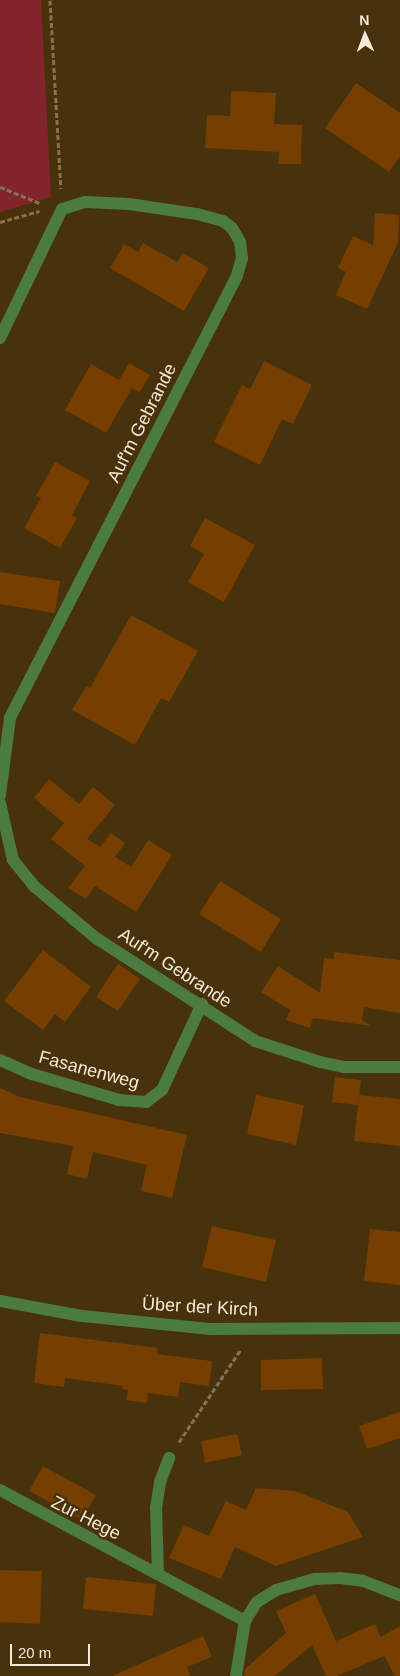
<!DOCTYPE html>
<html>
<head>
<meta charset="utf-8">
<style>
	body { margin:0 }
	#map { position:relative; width:400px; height:1676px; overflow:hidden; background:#47320b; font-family:Arial,sans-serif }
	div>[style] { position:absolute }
	.green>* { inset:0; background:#81242c }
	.building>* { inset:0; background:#763e00 }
	.path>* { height:3px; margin-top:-1.5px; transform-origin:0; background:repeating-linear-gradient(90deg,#857252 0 5px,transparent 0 7.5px) }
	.street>* { height:12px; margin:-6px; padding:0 6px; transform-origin:6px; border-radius:6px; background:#4b7b3f }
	span { translate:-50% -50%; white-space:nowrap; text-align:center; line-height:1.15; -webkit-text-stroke:5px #47320b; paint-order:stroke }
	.street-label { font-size:18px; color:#f7ead6 }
	.north { position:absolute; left:340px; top:10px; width:50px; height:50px; -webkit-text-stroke:4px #47320b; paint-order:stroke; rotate:358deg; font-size:14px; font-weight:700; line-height:20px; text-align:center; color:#f7ead6 }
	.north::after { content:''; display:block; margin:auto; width:18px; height:22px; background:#f7ead6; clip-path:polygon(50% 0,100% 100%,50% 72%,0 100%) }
	.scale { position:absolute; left:10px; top:1644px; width:80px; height:22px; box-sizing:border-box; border:2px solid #f7ead6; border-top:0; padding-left:6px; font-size:15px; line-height:18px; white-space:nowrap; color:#f7ead6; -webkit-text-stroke:4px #47320b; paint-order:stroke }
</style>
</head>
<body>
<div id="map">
	<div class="green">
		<div style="clip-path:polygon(0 0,41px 0,51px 197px,0 212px)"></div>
	</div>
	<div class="building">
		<div style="clip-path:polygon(356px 83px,400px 113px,400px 156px,389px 172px,325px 128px)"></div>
		<div style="clip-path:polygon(231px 91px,276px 93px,274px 124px,302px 125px,301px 164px,278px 164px,279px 152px,205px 148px,207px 115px,230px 116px)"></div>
		<div style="clip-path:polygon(375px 213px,399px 215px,398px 243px,367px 309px,336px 295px,346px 272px,338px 268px,353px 236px,373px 245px)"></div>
		<div style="clip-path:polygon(143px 243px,177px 262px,183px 253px,209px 268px,184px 311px,110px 268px,124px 244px,138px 252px)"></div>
		<div style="clip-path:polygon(264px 361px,312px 385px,293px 424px,282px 419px,260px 465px,214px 442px,242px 385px,250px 389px)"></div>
		<div style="clip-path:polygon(129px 363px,150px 375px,140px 392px,132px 388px,106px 433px,65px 410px,91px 364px,119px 380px)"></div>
		<div style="clip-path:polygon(55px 462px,90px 481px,72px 515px,77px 518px,60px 548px,24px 528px,41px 498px,36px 496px)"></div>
		<div style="clip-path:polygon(205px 518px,255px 545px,224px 602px,188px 582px,204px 554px,190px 546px)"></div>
		<div style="clip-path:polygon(0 572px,60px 581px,55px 613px,0 604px)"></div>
		<div style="clip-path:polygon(131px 615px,198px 651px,169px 702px,161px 698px,135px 745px,72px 710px,86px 686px,90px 688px)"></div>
		<div style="clip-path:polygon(49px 779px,79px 804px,93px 787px,115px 805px,87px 839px,100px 847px,111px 833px,125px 843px,115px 857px,131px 867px,148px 840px,172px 855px,136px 912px,95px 886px,86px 899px,68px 888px,85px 866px,51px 839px,64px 823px,34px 798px)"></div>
		<div style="clip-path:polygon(220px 881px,281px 919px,261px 952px,199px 914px)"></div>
		<div style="clip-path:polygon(43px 950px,91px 987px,65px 1022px,55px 1014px,43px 1030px,4px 1001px)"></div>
		<div style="clip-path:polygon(334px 952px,400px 960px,400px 1013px,364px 1007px,362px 1020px,371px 1026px,313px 1018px,310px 1028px,286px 1020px,290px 1010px,261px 992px,278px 966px,320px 993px,324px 958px,334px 959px)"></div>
		<div style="clip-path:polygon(118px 964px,140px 979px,118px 1011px,96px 997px)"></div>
		<div style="clip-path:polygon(335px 1077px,361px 1080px,358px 1105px,332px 1102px)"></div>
		<div style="clip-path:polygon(0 1088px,20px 1097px,187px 1135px,172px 1198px,141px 1191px,147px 1165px,93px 1152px,87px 1179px,67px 1174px,73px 1146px,0 1133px)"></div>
		<div style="clip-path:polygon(256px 1095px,304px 1105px,296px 1145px,247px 1134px)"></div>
		<div style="clip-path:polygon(359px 1095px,400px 1099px,400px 1146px,354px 1141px)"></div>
		<div style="clip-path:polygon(212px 1226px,276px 1240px,266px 1282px,202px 1267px)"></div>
		<div style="clip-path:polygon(370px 1229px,400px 1232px,400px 1285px,364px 1281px)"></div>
		<div style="clip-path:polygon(40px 1333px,158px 1348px,157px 1354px,212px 1361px,209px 1386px,180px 1382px,178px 1397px,148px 1393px,147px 1403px,126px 1400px,128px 1390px,123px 1389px,123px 1386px,65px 1378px,64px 1387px,34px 1383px)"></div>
		<div style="clip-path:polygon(322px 1358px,323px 1389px,261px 1390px,261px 1360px)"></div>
		<div style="clip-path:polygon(400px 1412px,400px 1438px,367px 1449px,359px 1426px)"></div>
		<div style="clip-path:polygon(237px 1434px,242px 1455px,205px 1463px,201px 1441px)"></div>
		<div style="clip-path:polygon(43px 1466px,96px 1495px,82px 1520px,29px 1491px)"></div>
		<div style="clip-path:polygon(256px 1488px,295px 1491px,348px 1512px,363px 1537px,276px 1566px,235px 1547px,221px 1579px,169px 1558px,184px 1525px,209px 1536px,226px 1501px,246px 1510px)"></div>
		<div style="clip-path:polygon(0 1570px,42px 1571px,40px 1624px,0 1622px)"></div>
		<div style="clip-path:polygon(86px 1577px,156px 1584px,153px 1616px,83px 1609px)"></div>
		<div style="clip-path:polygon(315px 1594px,336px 1641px,375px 1624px,381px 1637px,400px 1626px,400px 1676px,395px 1676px,384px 1656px,337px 1676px,326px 1676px,312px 1645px,275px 1676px,244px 1676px,245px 1669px,286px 1633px,276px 1611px)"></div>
		<div style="clip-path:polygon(203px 1636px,212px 1657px,187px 1667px,190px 1676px,112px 1676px)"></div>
	</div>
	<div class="path">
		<div style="left:50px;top:0;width:189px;rotate:86.7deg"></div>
		<div style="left:0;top:187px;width:45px;rotate:22deg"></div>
		<div style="left:0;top:222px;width:41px;rotate:-15.8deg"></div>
		<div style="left:179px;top:1442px;width:112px;rotate:-56.3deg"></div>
	</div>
	<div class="street">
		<div style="left:0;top:338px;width:143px;rotate:-64.3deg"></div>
		<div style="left:62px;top:209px;width:24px;rotate:-17deg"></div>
		<div style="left:85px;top:202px;width:44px;rotate:2.6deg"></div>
		<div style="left:129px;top:204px;width:69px;rotate:8.4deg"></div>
		<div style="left:197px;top:214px;width:27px;rotate:15deg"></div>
		<div style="left:223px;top:221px;width:11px;rotate:38deg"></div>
		<div style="left:232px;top:228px;width:16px;rotate:60deg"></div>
		<div style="left:240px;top:242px;width:16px;rotate:83deg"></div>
		<div style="left:242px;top:258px;width:19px;rotate:106deg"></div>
		<div style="left:237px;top:276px;width:497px;rotate:117.2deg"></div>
		<div style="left:10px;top:718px;width:78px;rotate:97.4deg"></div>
		<div style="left:0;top:803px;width:58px;rotate:77.2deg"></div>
		<div style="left:13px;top:860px;width:35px;rotate:51deg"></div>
		<div style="left:35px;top:887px;width:80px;rotate:39.9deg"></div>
		<div style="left:96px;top:938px;width:189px;rotate:32.9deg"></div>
		<div style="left:255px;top:1041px;width:68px;rotate:17.9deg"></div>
		<div style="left:320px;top:1062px;width:25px;rotate:12deg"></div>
		<div style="left:344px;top:1067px;width:56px"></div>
		<div style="left:0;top:1060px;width:35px;rotate:24deg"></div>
		<div style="left:32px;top:1074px;width:91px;rotate:16.6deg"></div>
		<div style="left:119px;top:1100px;width:27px;rotate:4deg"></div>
		<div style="left:146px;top:1102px;width:20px;rotate:-37deg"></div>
		<div style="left:162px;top:1090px;width:95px;rotate:-65.1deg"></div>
		<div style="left:0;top:1301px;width:83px;rotate:10.4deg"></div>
		<div style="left:82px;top:1316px;width:130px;rotate:5.8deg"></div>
		<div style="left:211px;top:1329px;width:189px;rotate:-0.3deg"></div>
		<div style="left:0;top:1490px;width:278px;rotate:28.1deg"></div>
		<div style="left:158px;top:1574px;width:66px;rotate:-91.7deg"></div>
		<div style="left:156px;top:1508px;width:26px;rotate:-81deg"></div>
		<div style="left:160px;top:1482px;width:26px;rotate:-69deg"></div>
		<div style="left:236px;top:1676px;width:56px;rotate:-80.7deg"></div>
		<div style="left:245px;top:1621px;width:22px;rotate:-58deg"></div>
		<div style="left:257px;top:1602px;width:22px;rotate:-32deg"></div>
		<div style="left:276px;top:1590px;width:41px;rotate:-15.8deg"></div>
		<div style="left:315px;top:1579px;width:25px;rotate:-2deg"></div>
		<div style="left:340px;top:1578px;width:23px;rotate:7deg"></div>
		<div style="left:363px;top:1581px;width:40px;rotate:21deg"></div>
	</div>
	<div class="street-label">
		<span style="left:142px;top:423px;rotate:-63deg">Auf'm Gebrande</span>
		<span style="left:175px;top:968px;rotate:33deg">Auf'm Gebrande</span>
		<span style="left:89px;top:1070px;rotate:15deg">Fasanenweg</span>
		<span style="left:200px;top:1307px;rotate:3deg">Über der Kirch</span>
		<span style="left:86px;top:1518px;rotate:27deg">Zur Hege</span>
	</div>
	<div class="north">N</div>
	<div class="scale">20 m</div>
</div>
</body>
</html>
